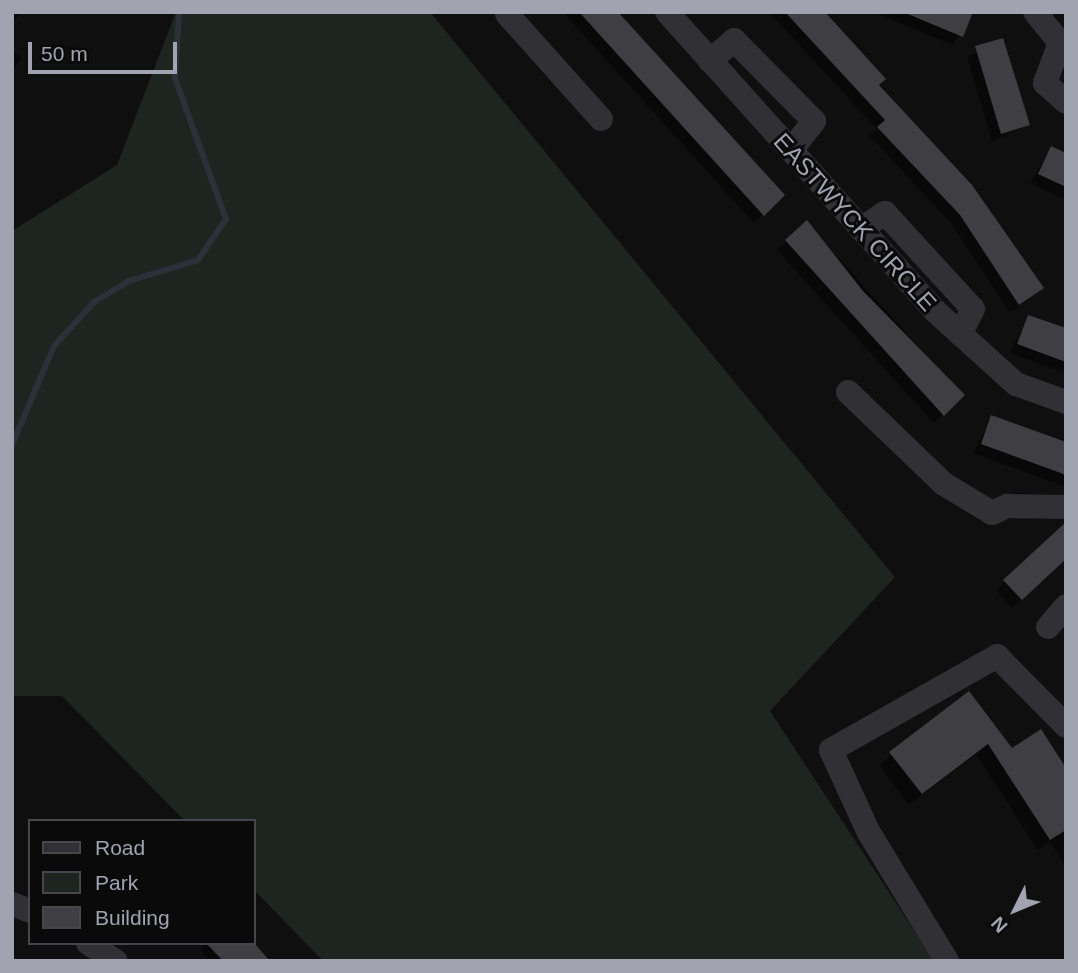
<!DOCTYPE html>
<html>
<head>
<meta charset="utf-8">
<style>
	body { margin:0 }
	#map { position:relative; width:1078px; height:973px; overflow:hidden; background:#0f0f10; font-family:Arial,sans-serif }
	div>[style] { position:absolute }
	.green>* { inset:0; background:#1e241f }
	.shadow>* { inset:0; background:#0007 }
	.stream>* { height:6px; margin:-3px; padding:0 3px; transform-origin:3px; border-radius:3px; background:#2b3139 }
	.building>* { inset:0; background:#3e3e43 }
	.street>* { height:24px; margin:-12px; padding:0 12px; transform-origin:12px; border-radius:12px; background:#303035 }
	span { translate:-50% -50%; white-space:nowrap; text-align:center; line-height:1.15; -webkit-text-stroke:6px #0a0a0b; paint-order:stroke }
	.street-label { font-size:24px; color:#a1a3b0 }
	.frame { position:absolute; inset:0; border:14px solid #a1a3b0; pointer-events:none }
	.legend { position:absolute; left:28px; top:819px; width:228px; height:126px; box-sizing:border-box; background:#0a0a0b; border:2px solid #46474d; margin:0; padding:9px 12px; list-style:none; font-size:21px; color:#a1a3b0 }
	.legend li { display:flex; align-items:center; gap:14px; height:35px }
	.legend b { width:35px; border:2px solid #46474d }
	.north { position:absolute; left:980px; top:875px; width:70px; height:70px; -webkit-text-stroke:5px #0a0a0b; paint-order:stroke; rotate:227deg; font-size:19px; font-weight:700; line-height:28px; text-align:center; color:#a1a3b0 }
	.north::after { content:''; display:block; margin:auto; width:24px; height:32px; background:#a1a3b0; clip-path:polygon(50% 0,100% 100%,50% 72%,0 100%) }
	.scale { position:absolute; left:28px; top:42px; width:149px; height:32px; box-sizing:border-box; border:4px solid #a1a3b0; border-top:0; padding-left:9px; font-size:21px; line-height:24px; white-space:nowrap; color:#a1a3b0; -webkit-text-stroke:5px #0a0a0b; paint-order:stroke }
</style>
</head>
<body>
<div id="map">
	<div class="green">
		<div style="clip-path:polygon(176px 12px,430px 12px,895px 577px,770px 711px,934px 961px,323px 961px,254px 890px,254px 821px,185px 821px,62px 696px,12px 696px,12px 231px,117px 165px)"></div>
	</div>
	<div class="shadow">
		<div style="clip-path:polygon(12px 12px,22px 12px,15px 20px)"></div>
		<div style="clip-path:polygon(563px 12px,617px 12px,783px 195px,754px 223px)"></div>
		<div style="clip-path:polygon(769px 12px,822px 12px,1042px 288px,1033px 296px,1010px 313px,952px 224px,870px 136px,877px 129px)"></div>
		<div style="clip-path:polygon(873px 12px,971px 12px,953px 45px)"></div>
		<div style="clip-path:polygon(1002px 40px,1028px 125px,992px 141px,967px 57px)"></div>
		<div style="clip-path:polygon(12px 50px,22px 58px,12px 70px)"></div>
		<div style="clip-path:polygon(1051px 148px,1066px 155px,1066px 200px,1030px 183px)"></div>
		<div style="clip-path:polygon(807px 223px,962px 395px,934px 423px,777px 250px)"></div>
		<div style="clip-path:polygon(1028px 317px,1066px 330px,1066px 373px,1010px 353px)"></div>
		<div style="clip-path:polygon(992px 417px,1066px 444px,1066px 487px,973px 453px)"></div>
		<div style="clip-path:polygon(1066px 558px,1012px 608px,996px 590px,1005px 582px)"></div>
		<div style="clip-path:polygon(968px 694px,1011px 750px,1066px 772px,1066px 867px,1050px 842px,1038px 850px,976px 754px,909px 805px,879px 765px)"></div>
		<div style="clip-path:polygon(206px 943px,264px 961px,210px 961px,200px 950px)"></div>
	</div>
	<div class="stream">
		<div style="left:12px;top:445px;width:108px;rotate:-67deg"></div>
		<div style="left:54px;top:346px;width:59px;rotate:-47.7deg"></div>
		<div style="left:94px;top:302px;width:41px;rotate:-31deg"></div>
		<div style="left:129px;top:281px;width:72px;rotate:-16.9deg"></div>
		<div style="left:198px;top:260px;width:50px;rotate:-55.7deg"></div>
		<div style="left:226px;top:219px;width:150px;rotate:-109.9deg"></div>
		<div style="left:175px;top:78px;width:66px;rotate:-86.5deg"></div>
	</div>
	<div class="building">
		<div style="clip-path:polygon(579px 12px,618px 12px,785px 195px,764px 216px)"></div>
		<div style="clip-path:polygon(785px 12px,825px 12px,886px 79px,879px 85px,972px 185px,1044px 288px,1019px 305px,960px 215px,877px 127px,885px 120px)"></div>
		<div style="clip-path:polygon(903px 12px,973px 12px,963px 37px)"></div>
		<div style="clip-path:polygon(1003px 38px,1030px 125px,1001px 134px,975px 46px)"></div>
		<div style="clip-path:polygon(1051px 146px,1066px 153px,1066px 187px,1038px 174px)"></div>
		<div style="clip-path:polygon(807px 220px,863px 291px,965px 395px,944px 416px,785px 240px)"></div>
		<div style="clip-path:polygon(1028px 315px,1066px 328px,1066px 362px,1017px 344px)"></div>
		<div style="clip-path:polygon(991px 415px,1066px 442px,1066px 475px,981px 444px)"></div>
		<div style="clip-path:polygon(1066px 522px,1066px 559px,1022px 600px,1003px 580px)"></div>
		<div style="clip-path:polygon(969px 691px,1012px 748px,1041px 729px,1066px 768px,1066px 830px,1050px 840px,988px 744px,922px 794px,889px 752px)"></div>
		<div style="clip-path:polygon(206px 943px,254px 943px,270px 961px,223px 961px)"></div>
	</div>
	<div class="street">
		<div style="left:667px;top:12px;width:400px;rotate:48.1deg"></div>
		<div style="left:934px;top:310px;width:110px;rotate:42.1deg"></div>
		<div style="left:1016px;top:384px;width:53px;rotate:19.8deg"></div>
		<div style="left:1035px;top:12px;width:49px;rotate:50.8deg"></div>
		<div style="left:507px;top:14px;width:141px;rotate:48.2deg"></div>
		<div style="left:1060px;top:43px;width:43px;rotate:110.6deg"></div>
		<div style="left:1045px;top:83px;width:28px;rotate:42deg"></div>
		<div style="left:710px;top:61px;width:32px;rotate:-41deg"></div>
		<div style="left:734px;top:40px;width:114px;rotate:45.4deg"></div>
		<div style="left:814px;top:121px;width:37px;rotate:128deg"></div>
		<div style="left:861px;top:229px;width:29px;rotate:-34deg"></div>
		<div style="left:885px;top:213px;width:130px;rotate:47.5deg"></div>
		<div style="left:973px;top:309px;width:28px;rotate:117deg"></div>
		<div style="left:848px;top:392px;width:133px;rotate:43.8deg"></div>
		<div style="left:944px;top:484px;width:56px;rotate:31.1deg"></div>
		<div style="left:992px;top:513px;width:17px;rotate:-25deg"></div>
		<div style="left:1007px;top:506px;width:59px;rotate:1deg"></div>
		<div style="left:1048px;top:627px;width:28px;rotate:-49deg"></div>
		<div style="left:12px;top:904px;width:19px;rotate:21deg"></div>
		<div style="left:88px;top:943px;width:33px;rotate:33deg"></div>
		<div style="left:947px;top:961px;width:152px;rotate:-121.3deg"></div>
		<div style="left:868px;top:831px;width:89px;rotate:-114.6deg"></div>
		<div style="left:831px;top:750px;width:191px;rotate:-29.5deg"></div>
		<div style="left:997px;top:656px;width:98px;rotate:45.4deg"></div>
	</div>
	<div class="street-label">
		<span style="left:855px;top:222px;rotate:48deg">EASTWYCK CIRCLE</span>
	</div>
	<div class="frame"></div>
	<ul class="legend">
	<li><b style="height:9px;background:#303035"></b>Road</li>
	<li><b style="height:19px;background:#1e241f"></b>Park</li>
	<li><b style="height:19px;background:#3e3e43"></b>Building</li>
	</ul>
	<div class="north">N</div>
	<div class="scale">50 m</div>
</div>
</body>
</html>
